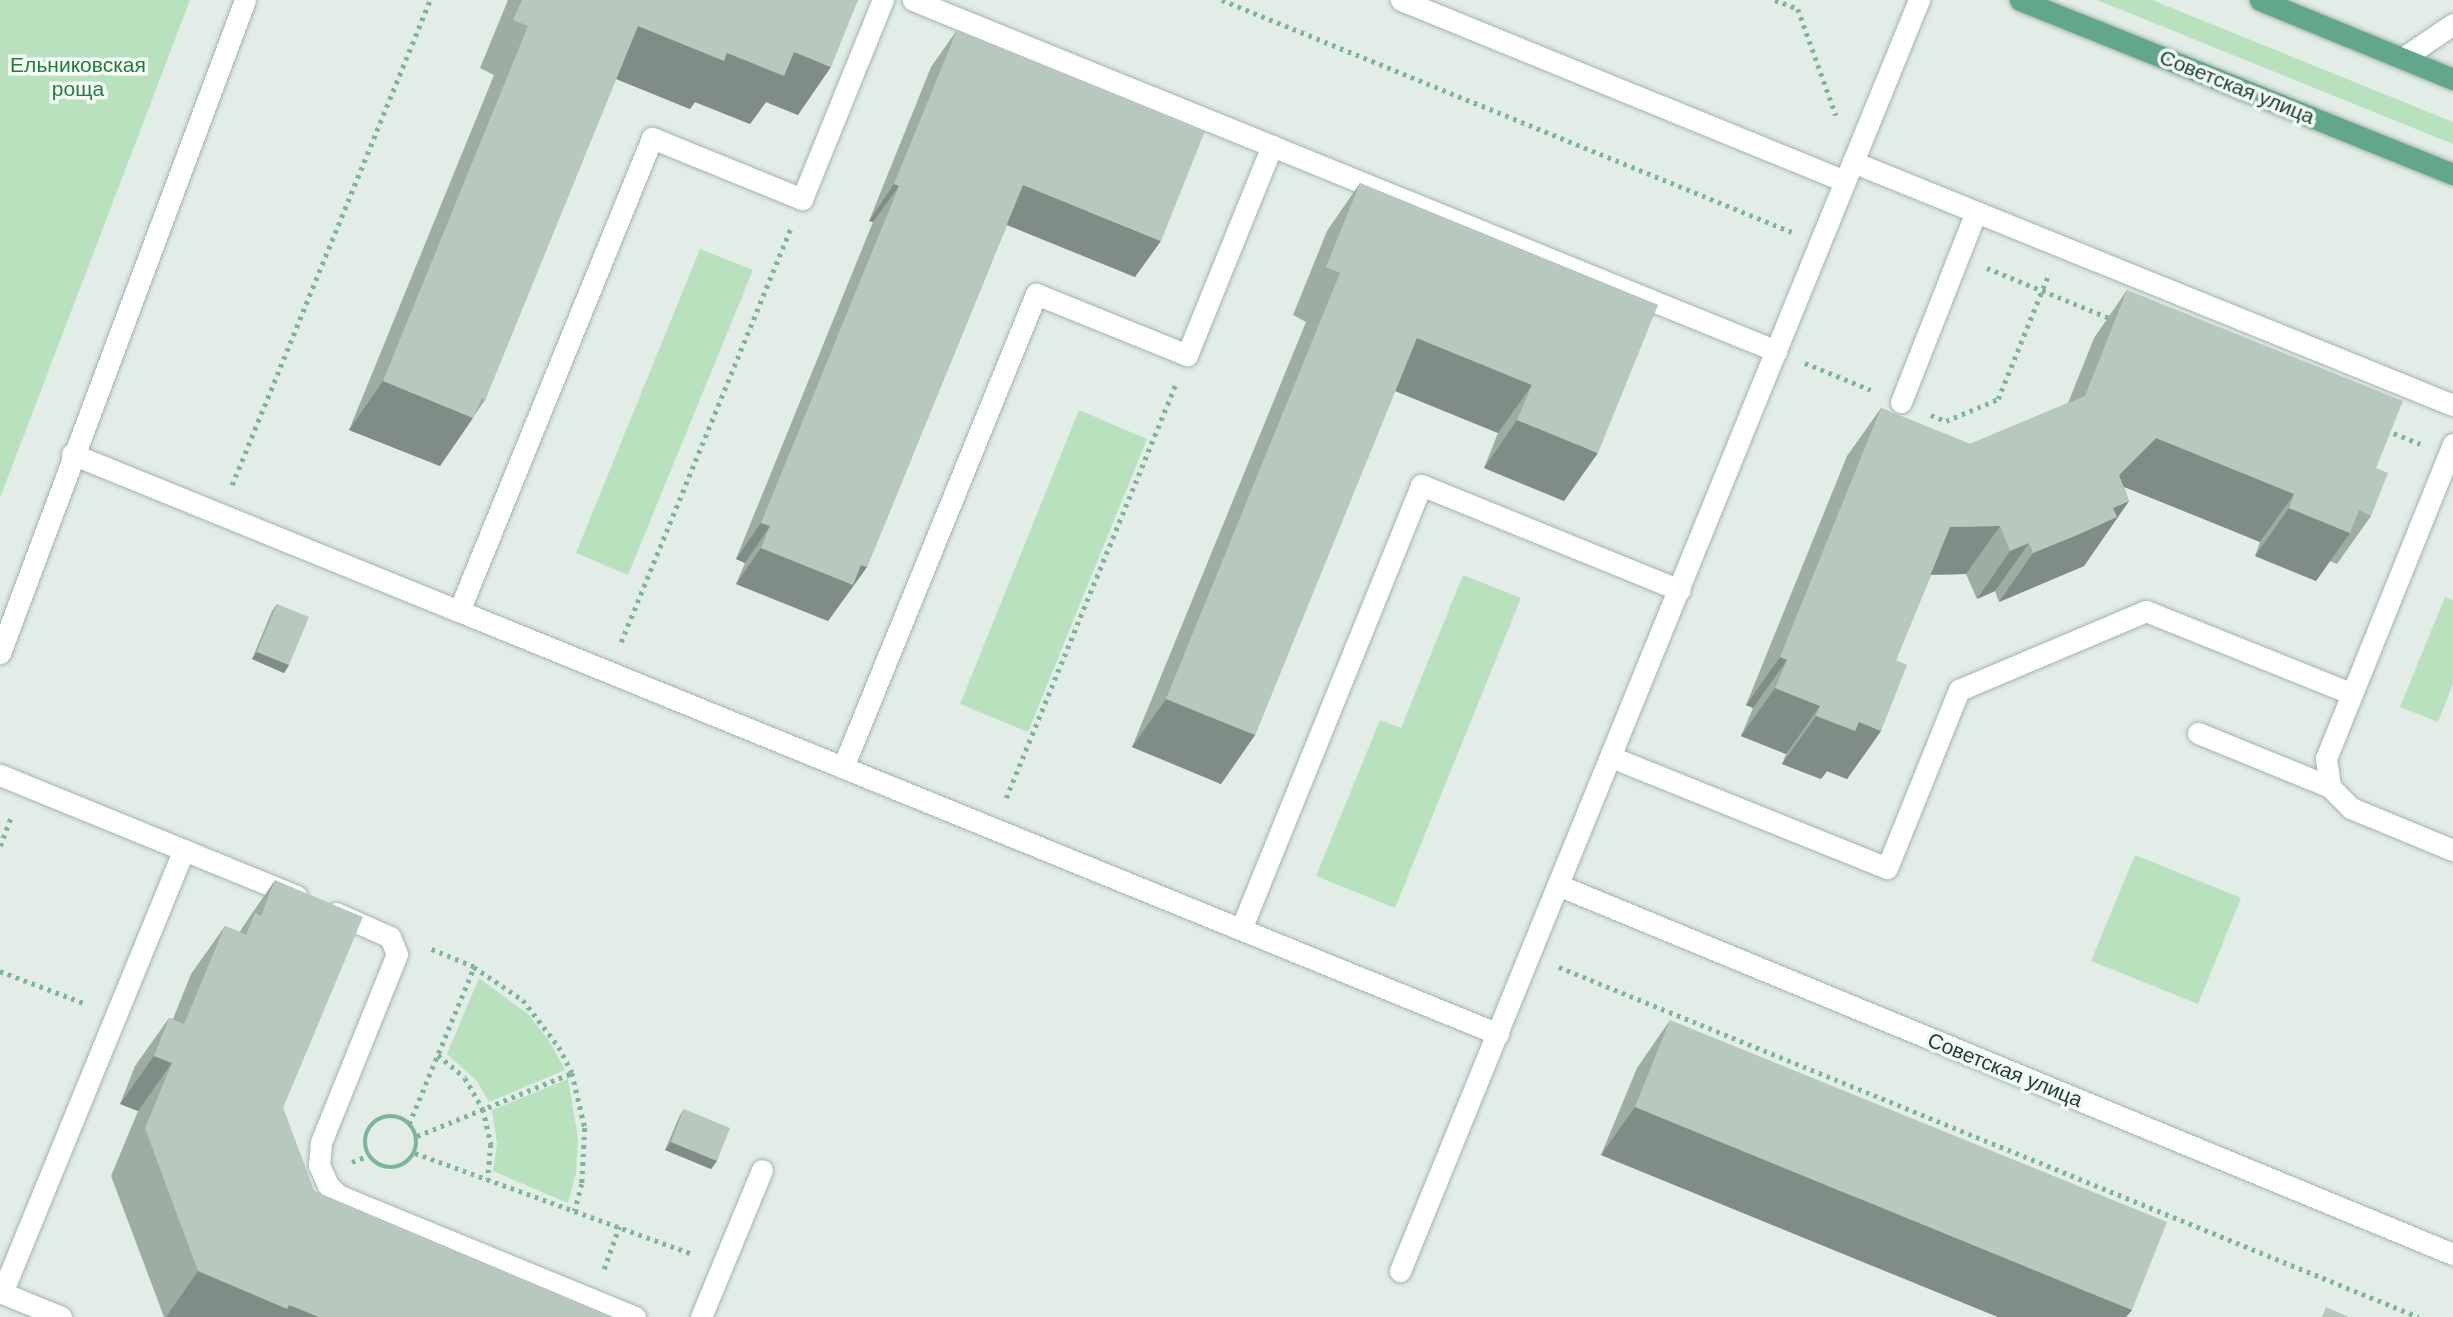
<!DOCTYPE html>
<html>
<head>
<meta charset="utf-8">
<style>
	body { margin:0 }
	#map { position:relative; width:2453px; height:1317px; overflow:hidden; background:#e2ede7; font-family:Helvetica,sans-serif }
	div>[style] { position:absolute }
	.green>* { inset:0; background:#b9e1be }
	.path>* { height:4.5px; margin-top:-2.25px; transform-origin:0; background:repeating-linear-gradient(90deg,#7fb49c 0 3.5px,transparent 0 8.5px) }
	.path>.ring { margin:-2.25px; padding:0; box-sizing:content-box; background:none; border:4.5px solid #7fb49c; border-radius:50% }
	.roads { filter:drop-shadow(0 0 2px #a4b6ad) drop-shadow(0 0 2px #a4b6ad) }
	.lane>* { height:21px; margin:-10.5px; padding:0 10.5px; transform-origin:10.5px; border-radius:10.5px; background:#fff }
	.primary>* { height:21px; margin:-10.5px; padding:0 10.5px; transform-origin:10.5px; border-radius:10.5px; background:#62a78c }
	.wall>* { inset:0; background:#9dada4 }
	.shaded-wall>* { inset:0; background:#808d86 }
	.building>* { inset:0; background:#b7c9bf }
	span { translate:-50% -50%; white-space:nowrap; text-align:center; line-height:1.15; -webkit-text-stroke:7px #f3faf5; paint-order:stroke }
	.park-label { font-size:21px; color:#267b3b }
	.street-label { font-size:21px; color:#204033 }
</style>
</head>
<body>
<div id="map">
	<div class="green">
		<div style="clip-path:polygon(0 0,190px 0,0 498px)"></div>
		<div style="clip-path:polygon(2097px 0,2152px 0,2453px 122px,2453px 144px)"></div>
		<div style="clip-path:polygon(700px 249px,753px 270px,628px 575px,576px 553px)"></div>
		<div style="clip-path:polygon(1079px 410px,1147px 439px,1028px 732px,960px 704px)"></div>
		<div style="clip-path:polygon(1463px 575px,1521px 598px,1395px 908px,1316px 876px,1380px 720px,1401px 728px)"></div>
		<div style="clip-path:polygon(2445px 597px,2453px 600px,2453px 684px,2438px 722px,2400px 707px)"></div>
		<div style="clip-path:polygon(2135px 855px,2241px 898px,2198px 1004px,2091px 961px)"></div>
		<div style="clip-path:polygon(479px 978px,528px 1014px,550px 1042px,565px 1070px,489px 1102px,477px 1081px,447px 1054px)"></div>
		<div style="clip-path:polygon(568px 1079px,578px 1138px,576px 1173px,568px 1203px,493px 1171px,497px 1143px,492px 1110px)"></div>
	</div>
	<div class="path">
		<div style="left:1222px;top:0;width:615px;rotate:22.15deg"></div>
		<div style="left:1775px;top:0;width:25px;rotate:21deg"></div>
		<div style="left:1798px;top:9px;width:113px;rotate:70.3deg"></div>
		<div style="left:1987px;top:268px;width:135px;rotate:22.2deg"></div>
		<div style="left:1805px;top:363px;width:71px;rotate:22.2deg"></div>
		<div style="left:1931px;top:415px;width:16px;rotate:22deg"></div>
		<div style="left:1946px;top:421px;width:56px;rotate:-22.9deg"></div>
		<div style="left:1998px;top:399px;width:133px;rotate:-67.9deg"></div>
		<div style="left:2386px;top:430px;width:37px;rotate:22deg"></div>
		<div style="left:232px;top:485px;width:524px;rotate:-67.79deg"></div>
		<div style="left:621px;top:642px;width:446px;rotate:-67.7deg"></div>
		<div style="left:1006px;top:798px;width:446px;rotate:-67.7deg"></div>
		<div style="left:0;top:846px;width:34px;rotate:-69deg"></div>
		<div style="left:474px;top:967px;width:59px;rotate:34deg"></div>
		<div style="left:523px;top:1000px;width:59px;rotate:52.5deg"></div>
		<div style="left:559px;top:1047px;width:29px;rotate:63deg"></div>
		<div style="left:572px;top:1073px;width:57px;rotate:76.7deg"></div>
		<div style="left:585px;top:1128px;width:56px;rotate:93.1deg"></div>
		<div style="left:582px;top:1184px;width:28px;rotate:105deg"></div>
		<div style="left:1559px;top:967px;width:928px;rotate:22.15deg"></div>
		<div style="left:0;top:971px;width:92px;rotate:21deg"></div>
		<div style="left:438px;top:1055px;width:35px;rotate:40deg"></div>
		<div style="left:465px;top:1078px;width:36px;rotate:60deg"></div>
		<div style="left:483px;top:1109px;width:36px;rotate:77deg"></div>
		<div style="left:491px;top:1144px;width:35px;rotate:95deg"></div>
		<div class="ring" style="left:365px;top:1116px;width:47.5px;height:47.5px"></div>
		<div style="left:409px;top:1124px;width:170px;rotate:-67.5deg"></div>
		<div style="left:474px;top:967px;width:50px;rotate:-157.6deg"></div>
		<div style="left:417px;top:1136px;width:167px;rotate:-22.1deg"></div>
		<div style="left:415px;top:1153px;width:295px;rotate:20deg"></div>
		<div style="left:352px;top:1162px;width:17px;rotate:-21deg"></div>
		<div style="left:604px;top:1269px;width:45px;rotate:-70.3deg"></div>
	</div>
	<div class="roads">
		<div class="lane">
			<div style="left:913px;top:0;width:932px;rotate:22.13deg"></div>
			<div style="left:1401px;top:0;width:479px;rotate:22.2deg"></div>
			<div style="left:2403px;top:58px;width:60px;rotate:-34.2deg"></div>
			<div style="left:1853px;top:162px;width:647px;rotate:22.05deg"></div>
			<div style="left:1901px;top:402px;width:204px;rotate:-68.5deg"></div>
			<div style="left:2453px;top:444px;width:339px;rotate:112deg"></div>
			<div style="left:2326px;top:758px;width:29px;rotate:82deg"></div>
			<div style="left:2330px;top:787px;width:30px;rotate:45deg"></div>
			<div style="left:2351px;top:808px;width:110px;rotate:22.4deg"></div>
			<div style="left:72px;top:454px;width:418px;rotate:22.1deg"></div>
			<div style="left:459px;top:611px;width:511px;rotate:-67.8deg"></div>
			<div style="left:652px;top:138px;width:162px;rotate:22.1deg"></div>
			<div style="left:802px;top:199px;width:215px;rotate:-67.9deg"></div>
			<div style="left:459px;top:611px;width:1122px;rotate:22.15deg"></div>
			<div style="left:0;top:653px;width:697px;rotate:-69.43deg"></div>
			<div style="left:2198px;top:733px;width:143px;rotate:22.2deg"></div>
			<div style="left:1611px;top:757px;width:297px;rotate:21.9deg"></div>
			<div style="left:1887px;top:868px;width:192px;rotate:-68deg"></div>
			<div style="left:1959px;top:690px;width:203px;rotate:-22.9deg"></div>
			<div style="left:2146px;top:611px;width:222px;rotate:21.9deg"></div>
			<div style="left:843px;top:767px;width:511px;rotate:-67.8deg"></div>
			<div style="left:1036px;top:294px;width:163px;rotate:22deg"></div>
			<div style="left:1187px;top:355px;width:226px;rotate:-67.9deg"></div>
			<div style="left:0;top:775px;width:320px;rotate:22.2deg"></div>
			<div style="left:1558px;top:885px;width:968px;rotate:22.41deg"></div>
			<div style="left:336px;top:913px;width:59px;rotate:24deg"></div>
			<div style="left:390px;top:937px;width:18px;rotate:68deg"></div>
			<div style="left:397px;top:954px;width:203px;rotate:112deg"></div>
			<div style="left:321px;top:1142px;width:23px;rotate:95deg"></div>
			<div style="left:319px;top:1165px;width:22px;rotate:66deg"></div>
			<div style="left:328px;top:1185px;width:14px;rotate:45deg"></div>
			<div style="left:338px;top:1195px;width:39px;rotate:23deg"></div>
			<div style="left:374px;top:1210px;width:282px;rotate:22.3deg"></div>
			<div style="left:1241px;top:929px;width:479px;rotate:-67.9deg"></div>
			<div style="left:1421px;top:485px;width:279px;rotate:22.1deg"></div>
			<div style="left:1400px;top:1271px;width:1373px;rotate:-67.79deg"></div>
			<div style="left:0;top:1292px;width:66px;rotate:22.3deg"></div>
			<div style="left:2px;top:1293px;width:479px;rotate:-67.7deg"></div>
			<div style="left:701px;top:1317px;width:159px;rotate:-67.5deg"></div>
		</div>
		<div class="primary">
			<div style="left:2020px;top:0;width:467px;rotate:21.9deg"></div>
			<div style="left:2260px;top:0;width:209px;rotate:22.3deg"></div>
		</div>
	</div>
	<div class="wall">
		<div style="clip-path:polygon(508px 0,858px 0,798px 115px,766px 102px,750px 124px,695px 102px,690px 109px,616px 79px,485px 400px,440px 466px,349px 430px,494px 75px,480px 68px)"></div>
		<div style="clip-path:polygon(957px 30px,1135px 277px,1007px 225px,867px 567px,828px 621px,736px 584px,745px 563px,736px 559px,873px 222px,869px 221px,931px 67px)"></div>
		<div style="clip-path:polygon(1360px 183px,1658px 305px,1564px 501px,1484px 468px,1498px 433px,1395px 391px,1255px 735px,1221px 784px,1132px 747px,1306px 322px,1293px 315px,1327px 231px)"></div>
		<div style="clip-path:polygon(2127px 290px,2376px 468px,2371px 516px,2337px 564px,2330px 561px,2316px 581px,2255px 556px,2260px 542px,2124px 487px,2129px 501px,2084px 566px,1999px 602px,1995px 591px,1977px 599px,1966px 574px,1931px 575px,1896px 660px,1881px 731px,1847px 779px,1827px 771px,1821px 779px,1782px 764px,1786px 754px,1741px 736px,1753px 708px,1746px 705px,1847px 456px,1881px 408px,1970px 444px,2068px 403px,2094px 338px)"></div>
		<div style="clip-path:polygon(277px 604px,289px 665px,284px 673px,252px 659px,272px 611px)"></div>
		<div style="clip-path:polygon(275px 880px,283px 1108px,314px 1191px,613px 1317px,164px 1317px,111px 1176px,138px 1111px,120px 1104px,135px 1066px,169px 1018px,173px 1019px,191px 974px,225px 926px,240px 932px,242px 928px)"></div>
		<div style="clip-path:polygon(1670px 1020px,2132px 1310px,2126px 1317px,1998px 1317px,1601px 1155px,1637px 1068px)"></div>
		<div style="clip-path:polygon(684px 1109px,717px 1161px,711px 1169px,665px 1150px,679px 1117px)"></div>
	</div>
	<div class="shaded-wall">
		<div style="clip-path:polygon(638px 26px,727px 53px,794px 52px,831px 67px,798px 115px,766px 102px,750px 124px,695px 102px,690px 109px,604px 74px)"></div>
		<div style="clip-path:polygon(894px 184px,899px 186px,873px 222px,869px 221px)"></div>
		<div style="clip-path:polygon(1023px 185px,1161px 241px,1135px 277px,997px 221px)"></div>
		<div style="clip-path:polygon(1417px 338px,1532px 385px,1498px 433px,1383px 386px)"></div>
		<div style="clip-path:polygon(383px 381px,473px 418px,440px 466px,349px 430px)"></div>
		<div style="clip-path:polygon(1517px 420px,1598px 453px,1564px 501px,1484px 468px)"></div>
		<div style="clip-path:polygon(2156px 438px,2294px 494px,2260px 542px,2122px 486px,2119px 475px)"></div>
		<div style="clip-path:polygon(2129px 501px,2084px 566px,1999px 602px,2033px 553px,2113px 508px)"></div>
		<div style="clip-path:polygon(2289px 508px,2350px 533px,2316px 581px,2255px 556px)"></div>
		<div style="clip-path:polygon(761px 523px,770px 526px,745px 563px,736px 559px)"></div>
		<div style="clip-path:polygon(2000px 526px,1966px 574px,1916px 575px,1950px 527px)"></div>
		<div style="clip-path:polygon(2029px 543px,1995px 591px,1977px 599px,2010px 551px)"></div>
		<div style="clip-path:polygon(761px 548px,861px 565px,867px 567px,828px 621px,736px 584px)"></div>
		<div style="clip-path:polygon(257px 652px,289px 665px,284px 673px,252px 659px)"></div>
		<div style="clip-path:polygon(1780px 657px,1787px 660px,1753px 708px,1746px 705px)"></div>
		<div style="clip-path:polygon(1775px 688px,1820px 706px,1786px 754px,1741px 736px)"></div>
		<div style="clip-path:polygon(1166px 699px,1255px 735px,1221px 784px,1132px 747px)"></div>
		<div style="clip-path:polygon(1816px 716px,1859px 722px,1881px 731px,1847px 779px,1827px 771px,1821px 779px,1782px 764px)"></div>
		<div style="clip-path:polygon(154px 1056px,172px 1063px,138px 1111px,120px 1104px)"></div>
		<div style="clip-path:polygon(1635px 1107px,2132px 1310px,2126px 1317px,1998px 1317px,1601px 1155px)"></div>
		<div style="clip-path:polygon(671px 1142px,717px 1161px,711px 1169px,665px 1150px)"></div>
		<div style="clip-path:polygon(198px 1271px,289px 1305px,319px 1317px,166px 1317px)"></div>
	</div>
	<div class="building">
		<div style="clip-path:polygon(522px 0,858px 0,831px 67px,794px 52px,784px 76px,727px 53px,724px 61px,638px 26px,485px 400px,482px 398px,473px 418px,383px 381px,528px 26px,513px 20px)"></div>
		<div style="clip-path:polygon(957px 30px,1205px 131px,1161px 241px,1023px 185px,867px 567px,861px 565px,853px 585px,761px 548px,770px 526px,761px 523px,899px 186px,894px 184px)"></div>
		<div style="clip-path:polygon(1360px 183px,1658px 305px,1598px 453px,1517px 420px,1532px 385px,1417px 338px,1255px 735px,1166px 699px,1340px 273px,1326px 267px)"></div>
		<div style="clip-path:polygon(2127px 290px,2403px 401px,2376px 468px,2388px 473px,2371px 516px,2359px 510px,2350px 533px,2289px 508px,2294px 494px,2156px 438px,2119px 475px,2129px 501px,2113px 508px,2117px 517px,2075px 536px,2033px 553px,2029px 543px,2010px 551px,2000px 526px,1950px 527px,1896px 660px,1907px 665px,1881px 731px,1859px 722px,1855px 731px,1816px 716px,1820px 706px,1775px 688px,1787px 660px,1780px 657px,1881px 408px,1970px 444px,2085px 396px)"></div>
		<div style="clip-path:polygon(277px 604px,309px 617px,289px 665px,257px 652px)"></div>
		<div style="clip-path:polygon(275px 880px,363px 917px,283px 1108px,314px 1191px,613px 1317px,319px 1317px,289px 1305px,287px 1309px,198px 1271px,145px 1128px,172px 1063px,154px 1056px,169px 1018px,184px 1024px,225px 926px,246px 935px,255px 913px,261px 916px)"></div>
		<div style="clip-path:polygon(1670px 1020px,2167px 1222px,2132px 1310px,1635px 1107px)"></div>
		<div style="clip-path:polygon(684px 1109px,730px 1128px,717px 1161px,671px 1142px)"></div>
		<div style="clip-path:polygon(2326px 1307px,2349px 1317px,2322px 1317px)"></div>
	</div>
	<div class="park-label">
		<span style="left:78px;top:77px">Ельниковская<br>роща</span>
	</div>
	<div class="street-label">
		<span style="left:2237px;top:87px;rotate:22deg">Советская улица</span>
		<span style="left:2005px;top:1070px;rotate:22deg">Советская улица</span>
	</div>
</div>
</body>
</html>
